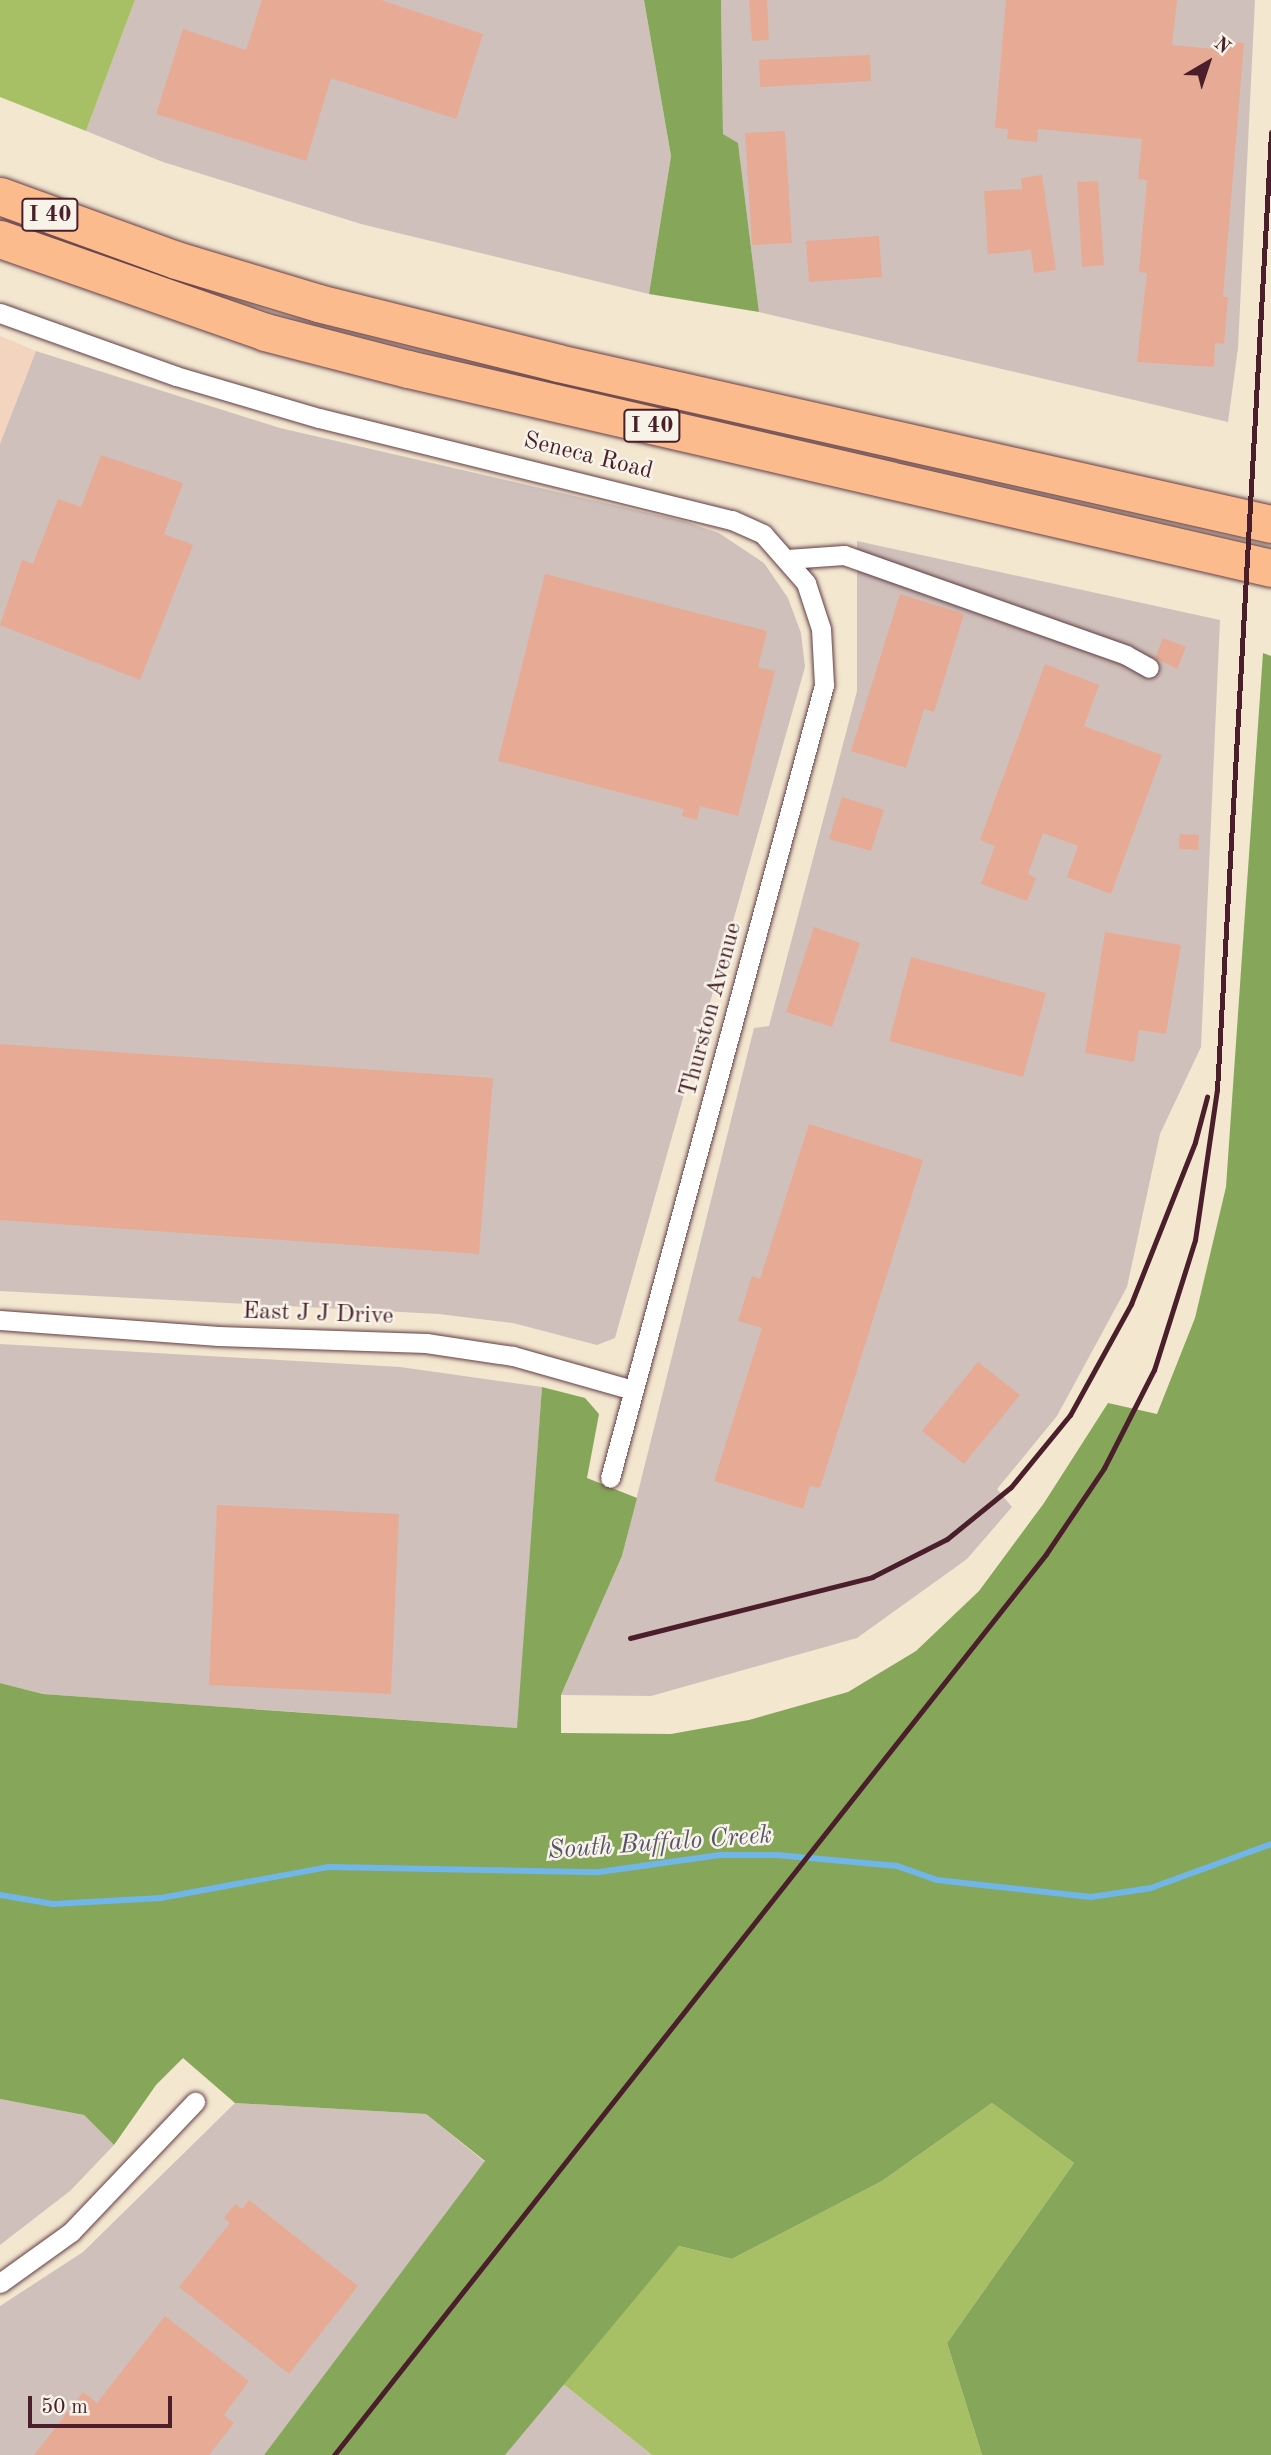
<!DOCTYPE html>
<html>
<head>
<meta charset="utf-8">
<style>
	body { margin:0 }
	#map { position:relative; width:1271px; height:2455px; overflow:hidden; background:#f3e7d0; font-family:"Old Standard TT",serif }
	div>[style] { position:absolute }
	.built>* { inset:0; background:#f3d4bf }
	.industrial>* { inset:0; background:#cfc0bb }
	.green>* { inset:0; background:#a8c065 }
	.forest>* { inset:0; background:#86a65a }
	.stream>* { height:6px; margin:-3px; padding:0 3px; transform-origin:3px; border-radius:3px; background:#71b6e8 }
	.building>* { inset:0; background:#e7ab95 }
	.roads { filter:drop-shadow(0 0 2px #633d44) drop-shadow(0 0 2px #633d44) }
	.minor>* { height:19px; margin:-9.5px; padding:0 9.5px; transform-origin:9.5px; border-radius:9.5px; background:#fff }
	.motorway>* { height:37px; margin:-18.5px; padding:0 18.5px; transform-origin:18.5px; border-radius:18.5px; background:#fbbb8d }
	.rail>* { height:5px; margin:-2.5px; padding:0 2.5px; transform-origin:2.5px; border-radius:2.5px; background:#4a1f2b }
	span { translate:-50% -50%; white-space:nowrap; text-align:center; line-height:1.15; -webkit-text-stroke:5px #f7f3e8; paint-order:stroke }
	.shield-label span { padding:2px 5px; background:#f7f3e8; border:2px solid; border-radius:5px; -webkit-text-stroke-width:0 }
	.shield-label { font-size:23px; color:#4a1f2b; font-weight:700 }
	.street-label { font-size:24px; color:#4a1f2b }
	.water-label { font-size:26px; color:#58546d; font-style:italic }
	.north { position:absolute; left:1173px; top:28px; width:70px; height:70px; -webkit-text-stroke:5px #f7f3e8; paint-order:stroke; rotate:39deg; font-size:19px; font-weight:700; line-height:28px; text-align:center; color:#4a1f2b }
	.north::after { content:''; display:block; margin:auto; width:24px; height:32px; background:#4a1f2b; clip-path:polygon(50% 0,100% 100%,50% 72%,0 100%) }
	.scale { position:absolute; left:28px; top:2396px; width:144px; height:32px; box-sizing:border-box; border:4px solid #4a1f2b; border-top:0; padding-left:9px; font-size:21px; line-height:24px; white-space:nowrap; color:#4a1f2b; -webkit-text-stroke:5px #f7f3e8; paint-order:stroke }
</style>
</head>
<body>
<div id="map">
	<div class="built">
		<div style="clip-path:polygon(0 336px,36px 351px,0 444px)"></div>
	</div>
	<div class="industrial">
		<div style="clip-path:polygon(135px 0,644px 0,671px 156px,649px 294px,361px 224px,163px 162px,86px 131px)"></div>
		<div style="clip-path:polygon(721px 0,1255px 0,1238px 348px,1228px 422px,759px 312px,738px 144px,723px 134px)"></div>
		<div style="clip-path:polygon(36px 351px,280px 428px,683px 521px,719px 533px,764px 563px,788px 598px,801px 633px,805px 667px,615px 1338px,597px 1345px,513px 1323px,439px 1314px,0 1291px,0 444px)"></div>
		<div style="clip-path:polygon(857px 541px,1220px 620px,1201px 1047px,1160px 1134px,1127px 1287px,1057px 1416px,997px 1489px,1012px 1507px,967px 1559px,857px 1638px,651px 1696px,561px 1695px,622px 1556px,754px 1028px,769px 1026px,857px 691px)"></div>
		<div style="clip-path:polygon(0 1344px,400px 1367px,542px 1387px,518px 1728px,43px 1694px,0 1683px)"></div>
		<div style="clip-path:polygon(0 2099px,84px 2115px,114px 2145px,70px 2191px,0 2245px)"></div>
		<div style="clip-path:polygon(235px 2103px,426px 2114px,485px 2162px,264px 2455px,0 2455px,0 2306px,83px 2252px)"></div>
		<div style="clip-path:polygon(562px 2383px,652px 2455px,505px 2455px)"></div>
	</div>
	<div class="green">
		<div style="clip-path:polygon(0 0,135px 0,86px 131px,0 97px)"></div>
		<div style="clip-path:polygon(992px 2103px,1074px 2163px,947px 2343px,982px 2455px,652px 2455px,562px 2383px,679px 2246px,732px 2259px,882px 2181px)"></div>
	</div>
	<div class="forest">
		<div style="clip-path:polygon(644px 0,721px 0,723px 134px,738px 143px,759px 312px,649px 294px,671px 156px)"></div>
		<div style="clip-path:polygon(1263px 653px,1271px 656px,1271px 2455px,982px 2455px,947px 2343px,1074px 2163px,992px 2103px,882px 2181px,732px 2259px,679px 2246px,505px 2455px,264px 2455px,485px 2161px,426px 2114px,235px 2103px,183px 2058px,156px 2085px,114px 2145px,84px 2115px,0 2099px,0 1683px,43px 1694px,517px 1728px,542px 1387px,585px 1398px,599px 1414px,587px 1478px,637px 1498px,622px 1556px,561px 1695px,561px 1733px,671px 1734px,749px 1720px,848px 1692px,916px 1651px,979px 1591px,1044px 1503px,1108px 1403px,1157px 1414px,1195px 1318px,1226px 1187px)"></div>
	</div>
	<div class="stream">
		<div style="left:0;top:1895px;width:54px;rotate:9.6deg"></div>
		<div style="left:53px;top:1904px;width:108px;rotate:-3.2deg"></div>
		<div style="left:161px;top:1898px;width:171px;rotate:-10.5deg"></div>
		<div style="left:329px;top:1867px;width:270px;rotate:1.1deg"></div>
		<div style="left:599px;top:1872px;width:122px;rotate:-8deg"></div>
		<div style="left:720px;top:1855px;width:57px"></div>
		<div style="left:777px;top:1855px;width:121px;rotate:5.2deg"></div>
		<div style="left:897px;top:1866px;width:42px;rotate:19.3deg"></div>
		<div style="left:937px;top:1880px;width:155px;rotate:6.3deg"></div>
		<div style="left:1091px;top:1897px;width:61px;rotate:-8.5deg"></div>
		<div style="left:1151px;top:1888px;width:128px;rotate:-20.1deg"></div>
	</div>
	<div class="building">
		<div style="clip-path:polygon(262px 0,381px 0,483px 34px,456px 119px,331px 78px,306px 161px,156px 114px,183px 29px,246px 50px)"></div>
		<div style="clip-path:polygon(749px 0,767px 0,769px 40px,752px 41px)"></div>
		<div style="clip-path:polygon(1006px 0,1177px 0,1172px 45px,1214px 49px,1214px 40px,1244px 43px,1223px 297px,1228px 297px,1224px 344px,1215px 343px,1214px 367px,1137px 362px,1147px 273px,1139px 272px,1147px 180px,1138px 179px,1142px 139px,1038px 129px,1037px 142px,1007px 139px,1008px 129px,995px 128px)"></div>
		<div style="clip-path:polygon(870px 55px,871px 81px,760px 87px,759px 60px)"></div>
		<div style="clip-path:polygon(785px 131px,792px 243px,752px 245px,745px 133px)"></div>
		<div style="clip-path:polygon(1042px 175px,1056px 270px,1034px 273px,1031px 250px,988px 254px,984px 191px,1022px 189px,1021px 178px)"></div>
		<div style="clip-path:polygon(1098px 181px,1104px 265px,1082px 267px,1077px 182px)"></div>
		<div style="clip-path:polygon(879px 236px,882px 277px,809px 282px,806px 241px)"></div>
		<div style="clip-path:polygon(101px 455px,183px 483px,164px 534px,193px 545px,140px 680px,0 625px,22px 560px,33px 564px,58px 499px,81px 507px)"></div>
		<div style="clip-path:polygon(545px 574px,767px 631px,758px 667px,775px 671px,738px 816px,700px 806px,697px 820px,682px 816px,684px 809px,498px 761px)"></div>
		<div style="clip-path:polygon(900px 594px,964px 614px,934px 712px,924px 709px,906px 768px,851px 751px)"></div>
		<div style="clip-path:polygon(1163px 638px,1186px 647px,1177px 669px,1155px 658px)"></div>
		<div style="clip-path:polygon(1045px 664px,1099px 685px,1084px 726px,1162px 755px,1111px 894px,1067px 877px,1078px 846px,1043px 833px,1028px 874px,1036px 878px,1027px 901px,981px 884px,995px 846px,980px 840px)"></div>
		<div style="clip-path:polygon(842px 797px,884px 810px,871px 851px,829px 839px)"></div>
		<div style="clip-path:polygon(1180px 834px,1199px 835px,1198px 850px,1179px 849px)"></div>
		<div style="clip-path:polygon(814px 927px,860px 943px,832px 1027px,786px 1012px)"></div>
		<div style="clip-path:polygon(1105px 932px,1181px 945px,1166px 1034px,1139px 1030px,1134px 1062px,1085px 1053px)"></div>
		<div style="clip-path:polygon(911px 957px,1046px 993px,1023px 1077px,889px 1041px)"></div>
		<div style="clip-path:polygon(0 1044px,493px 1078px,479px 1254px,0 1220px)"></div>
		<div style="clip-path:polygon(809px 1124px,923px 1160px,820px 1488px,810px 1486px,803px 1509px,714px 1481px,762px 1328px,738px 1321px,752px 1276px,760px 1279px)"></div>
		<div style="clip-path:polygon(978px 1362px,1020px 1395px,964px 1464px,922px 1431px)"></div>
		<div style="clip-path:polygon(217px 1505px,399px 1514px,391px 1694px,209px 1685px)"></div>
		<div style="clip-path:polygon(249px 2200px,358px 2286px,289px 2374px,179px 2287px,230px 2223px,224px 2218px,235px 2204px,242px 2209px)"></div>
		<div style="clip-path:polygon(165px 2316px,249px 2381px,224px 2415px,234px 2423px,209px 2455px,34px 2455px,83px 2392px,97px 2403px)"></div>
	</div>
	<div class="roads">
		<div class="minor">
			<div style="left:0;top:313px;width:187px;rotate:19.7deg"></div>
			<div style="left:176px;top:376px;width:149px;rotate:16.4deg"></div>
			<div style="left:319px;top:418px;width:425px;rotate:13.9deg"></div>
			<div style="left:732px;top:520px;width:34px;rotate:24deg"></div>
			<div style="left:763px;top:534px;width:65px;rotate:48.7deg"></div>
			<div style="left:806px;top:583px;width:48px;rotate:71.9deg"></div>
			<div style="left:821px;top:629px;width:56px;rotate:86.9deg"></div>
			<div style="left:824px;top:685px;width:821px;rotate:105.1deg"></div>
			<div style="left:787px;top:559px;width:57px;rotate:-4deg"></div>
			<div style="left:844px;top:555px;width:299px;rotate:19.5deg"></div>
			<div style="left:1126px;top:655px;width:26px;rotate:29deg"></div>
			<div style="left:0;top:1320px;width:219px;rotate:4.2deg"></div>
			<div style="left:218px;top:1336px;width:208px;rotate:1.9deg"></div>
			<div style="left:426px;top:1343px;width:88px;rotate:8.5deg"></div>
			<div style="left:513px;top:1356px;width:122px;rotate:15.8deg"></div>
			<div style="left:0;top:2283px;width:87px;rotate:-35.7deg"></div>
			<div style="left:71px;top:2232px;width:180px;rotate:-46.4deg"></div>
		</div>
		<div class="motorway">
			<div style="left:0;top:196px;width:187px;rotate:20deg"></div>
			<div style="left:176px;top:260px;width:148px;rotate:16.8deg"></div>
			<div style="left:318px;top:303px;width:247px;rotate:14deg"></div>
			<div style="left:558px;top:363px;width:731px;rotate:12.72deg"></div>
			<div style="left:0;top:239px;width:281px;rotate:19.3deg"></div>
			<div style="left:265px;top:332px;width:148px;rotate:14.5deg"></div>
			<div style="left:408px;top:369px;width:886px;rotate:12.98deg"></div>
		</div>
	</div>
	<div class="rail">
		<div style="left:630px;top:1638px;width:250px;rotate:-14.1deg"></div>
		<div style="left:872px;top:1577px;width:84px;rotate:-26.9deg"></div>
		<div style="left:947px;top:1539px;width:82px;rotate:-39.1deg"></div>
		<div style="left:1011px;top:1487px;width:93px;rotate:-50.7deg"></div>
		<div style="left:1070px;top:1415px;width:127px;rotate:-61.2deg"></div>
		<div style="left:1131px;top:1304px;width:174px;rotate:-68.4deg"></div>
		<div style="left:1195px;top:1142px;width:47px;rotate:-75.1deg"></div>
		<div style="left:334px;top:2455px;width:1148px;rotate:-51.68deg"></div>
		<div style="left:1046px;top:1554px;width:104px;rotate:-56deg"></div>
		<div style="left:1104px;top:1468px;width:110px;rotate:-63deg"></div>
		<div style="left:1154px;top:1370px;width:136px;rotate:-72.5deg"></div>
		<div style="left:1195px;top:1240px;width:152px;rotate:-81.7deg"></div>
		<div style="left:1217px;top:1090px;width:959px;rotate:-86.77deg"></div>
	</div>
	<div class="shield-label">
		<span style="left:50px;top:215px">I 40</span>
		<span style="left:652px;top:426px">I 40</span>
	</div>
	<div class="street-label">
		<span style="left:588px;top:457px;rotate:14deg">Seneca Road</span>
		<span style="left:712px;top:1010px;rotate:-75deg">Thurston Avenue</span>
		<span style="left:318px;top:1315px;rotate:2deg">East J J Drive</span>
	</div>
	<div class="water-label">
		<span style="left:660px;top:1844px;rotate:-4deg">South Buffalo Creek</span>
	</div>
	<div class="north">N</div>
	<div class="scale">50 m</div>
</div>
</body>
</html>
